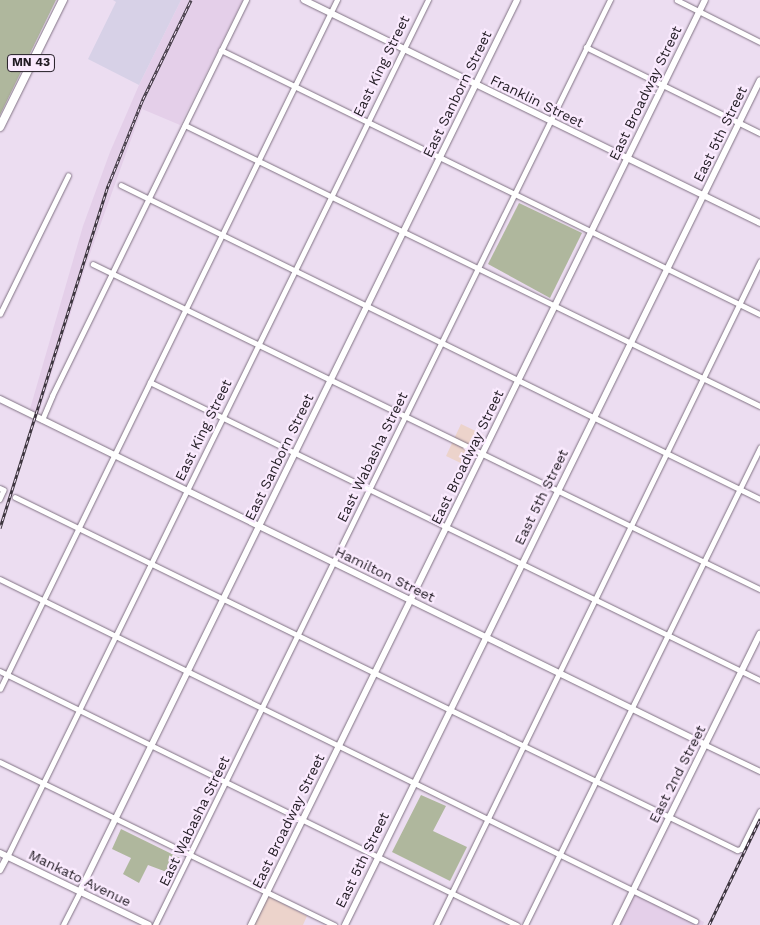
<!DOCTYPE html>
<html>
<head>
<meta charset="utf-8">
<style>
	body { margin:0 }
	#map { position:relative; width:760px; height:925px; overflow:hidden; background:#ecddf1; font-family:"Work Sans",sans-serif }
	div>[style] { position:absolute }
	.commercial>* { inset:0; background:#ecd3cb }
	.built>* { inset:0; background:#e4cfe9 }
	.education>* { inset:0; background:#d7d1e7 }
	.green>* { inset:0; background:#afb79d }
	.roads { filter:drop-shadow(0 0 1px #807283) drop-shadow(0 0 1px #807283) }
	.street>* { height:4.5px; margin:-2.25px; padding:0 2.25px; transform-origin:2.25px; border-radius:2.25px; background:#fff }
	.secondary>* { height:6px; margin:-3px; padding:0 3px; transform-origin:3px; border-radius:3px; background:#fff }
	.primary>* { height:8px; margin:-4px; padding:0 4px; transform-origin:4px; border-radius:4px; background:#fff }
	.rail>* { height:3px; margin-top:-1.5px; transform-origin:0; background:repeating-linear-gradient(90deg,#faeafe 0 4px,#3e3640 0 8px); box-sizing:border-box; border-block:1px solid #3e3640 }
	span { translate:-50% -50%; white-space:nowrap; text-align:center; line-height:1.15; -webkit-text-stroke:4.5px #faeafe; paint-order:stroke }
	.shield-label span { padding:1px 4px; background:#faeafe; border:1px solid; border-radius:4px; -webkit-text-stroke-width:0 }
	.shield-label { font-size:12px; color:#221c24; font-weight:700 }
	.street-label { font-size:14px; color:#221c24 }
</style>
</head>
<body>
<div id="map">
	<div class="commercial">
		<div style="clip-path:polygon(461px 424px,484px 435px,469px 467px,446px 456px)"></div>
		<div style="clip-path:polygon(268px 896px,307px 916px,303px 925px,254px 925px)"></div>
	</div>
	<div class="built">
		<div style="clip-path:polygon(181px 0,243px 0,180px 125px,142px 109px,87px 262px,39px 413px,30px 409px,83px 226px,110px 152px,139px 85px)"></div>
		<div style="clip-path:polygon(637px 889px,704px 922px,703px 925px,619px 925px)"></div>
	</div>
	<div class="education">
		<div style="clip-path:polygon(113px 0,181px 0,139px 85px,88px 59px,116px 2px)"></div>
	</div>
	<div class="green">
		<div style="clip-path:polygon(0 0,56px 0,0 115px)"></div>
		<div style="clip-path:polygon(519px 203px,582px 233px,550px 298px,488px 264px)"></div>
		<div style="clip-path:polygon(421px 795px,446px 806px,433px 831px,467px 847px,450px 881px,392px 852px)"></div>
		<div style="clip-path:polygon(121px 829px,180px 858px,172px 874px,148px 865px,139px 883px,123px 874px,131px 858px,112px 849px)"></div>
	</div>
	<div class="roads">
		<div class="street">
			<div style="left:677px;top:0;width:93px;rotate:26.8deg"></div>
			<div style="left:586px;top:47px;width:194px;rotate:26.3deg"></div>
			<div style="left:221px;top:50px;width:600px;rotate:26.1deg"></div>
			<div style="left:185px;top:125px;width:640px;rotate:26.04deg"></div>
			<div style="left:121px;top:185px;width:712px;rotate:26.17deg"></div>
			<div style="left:93px;top:264px;width:742px;rotate:25.98deg"></div>
			<div style="left:0;top:314px;width:154px;rotate:-63.8deg"></div>
			<div style="left:150px;top:382px;width:679px;rotate:26.04deg"></div>
			<div style="left:42px;top:420px;width:26px;rotate:-67deg"></div>
			<div style="left:52px;top:396px;width:441px;rotate:-63.9deg"></div>
			<div style="left:0;top:488px;width:4px;rotate:27deg"></div>
			<div style="left:4px;top:490px;width:10px;rotate:114deg"></div>
			<div style="left:15px;top:497px;width:804px;rotate:26.05deg"></div>
			<div style="left:737px;top:850px;width:4px;rotate:-14deg"></div>
			<div style="left:741px;top:849px;width:42px;rotate:-63.4deg"></div>
			<div style="left:0;top:579px;width:775px;rotate:26.2deg"></div>
			<div style="left:0;top:671px;width:576px;rotate:26.16deg"></div>
			<div style="left:0;top:689px;width:767px;rotate:-63.94deg"></div>
			<div style="left:706px;top:745px;width:60px;rotate:25.7deg"></div>
			<div style="left:0;top:762px;width:372px;rotate:26deg"></div>
			<div style="left:7px;top:857px;width:955px;rotate:-63.84deg"></div>
			<div style="left:63px;top:925px;width:38px;rotate:-63deg"></div>
			<div style="left:155px;top:925px;width:1031px;rotate:-63.81deg"></div>
			<div style="left:436px;top:925px;width:738px;rotate:-63.96deg"></div>
			<div style="left:525px;top:925px;width:532px;rotate:-63.77deg"></div>
		</div>
		<div class="secondary">
			<div style="left:304px;top:0;width:508px;rotate:26.06deg"></div>
			<div style="left:0;top:399px;width:786px;rotate:26.11deg"></div>
			<div style="left:0;top:853px;width:165px;rotate:25.8deg"></div>
			<div style="left:0;top:870px;width:15px;rotate:-62deg"></div>
			<div style="left:80px;top:891px;width:992px;rotate:-63.87deg"></div>
			<div style="left:251px;top:925px;width:1030px;rotate:-63.86deg"></div>
			<div style="left:345px;top:925px;width:941px;rotate:-63.84deg"></div>
			<div style="left:616px;top:925px;width:325px;rotate:-63.7deg"></div>
		</div>
		<div class="primary">
			<div style="left:0;top:127px;width:142px;rotate:-63.6deg"></div>
		</div>
	</div>
	<div class="rail">
		<div style="left:0;top:528px;width:359px;rotate:-72.5deg"></div>
		<div style="left:108px;top:186px;width:94px;rotate:-68.1deg"></div>
		<div style="left:143px;top:99px;width:110px;rotate:-64.1deg"></div>
		<div style="left:709px;top:925px;width:118px;rotate:-64.3deg"></div>
	</div>
	<div class="shield-label">
		<span style="left:31px;top:63px">MN 43</span>
	</div>
	<div class="street-label">
		<span style="left:381px;top:66px;rotate:-64deg">East King Street</span>
		<span style="left:645px;top:93px;rotate:-64deg">East Broadway Street</span>
		<span style="left:457px;top:94px;rotate:-64deg">East Sanborn Street</span>
		<span style="left:537px;top:101px;rotate:26deg">Franklin Street</span>
		<span style="left:720px;top:134px;rotate:-64deg">East 5th Street</span>
		<span style="left:203px;top:430px;rotate:-64deg">East King Street</span>
		<span style="left:279px;top:457px;rotate:-64deg">East Sanborn Street</span>
		<span style="left:372px;top:457px;rotate:-64deg">East Wabasha Street</span>
		<span style="left:467px;top:457px;rotate:-64deg">East Broadway Street</span>
		<span style="left:541px;top:497px;rotate:-64deg">East 5th Street</span>
		<span style="left:385px;top:574px;rotate:26deg">Hamilton Street</span>
		<span style="left:677px;top:774px;rotate:-63deg">East 2nd Street</span>
		<span style="left:194px;top:821px;rotate:-64deg">East Wabasha Street</span>
		<span style="left:288px;top:821px;rotate:-64deg">East Broadway Street</span>
		<span style="left:362px;top:860px;rotate:-64deg">East 5th Street</span>
		<span style="left:80px;top:878px;rotate:26deg">Mankato Avenue</span>
	</div>
</div>
</body>
</html>
